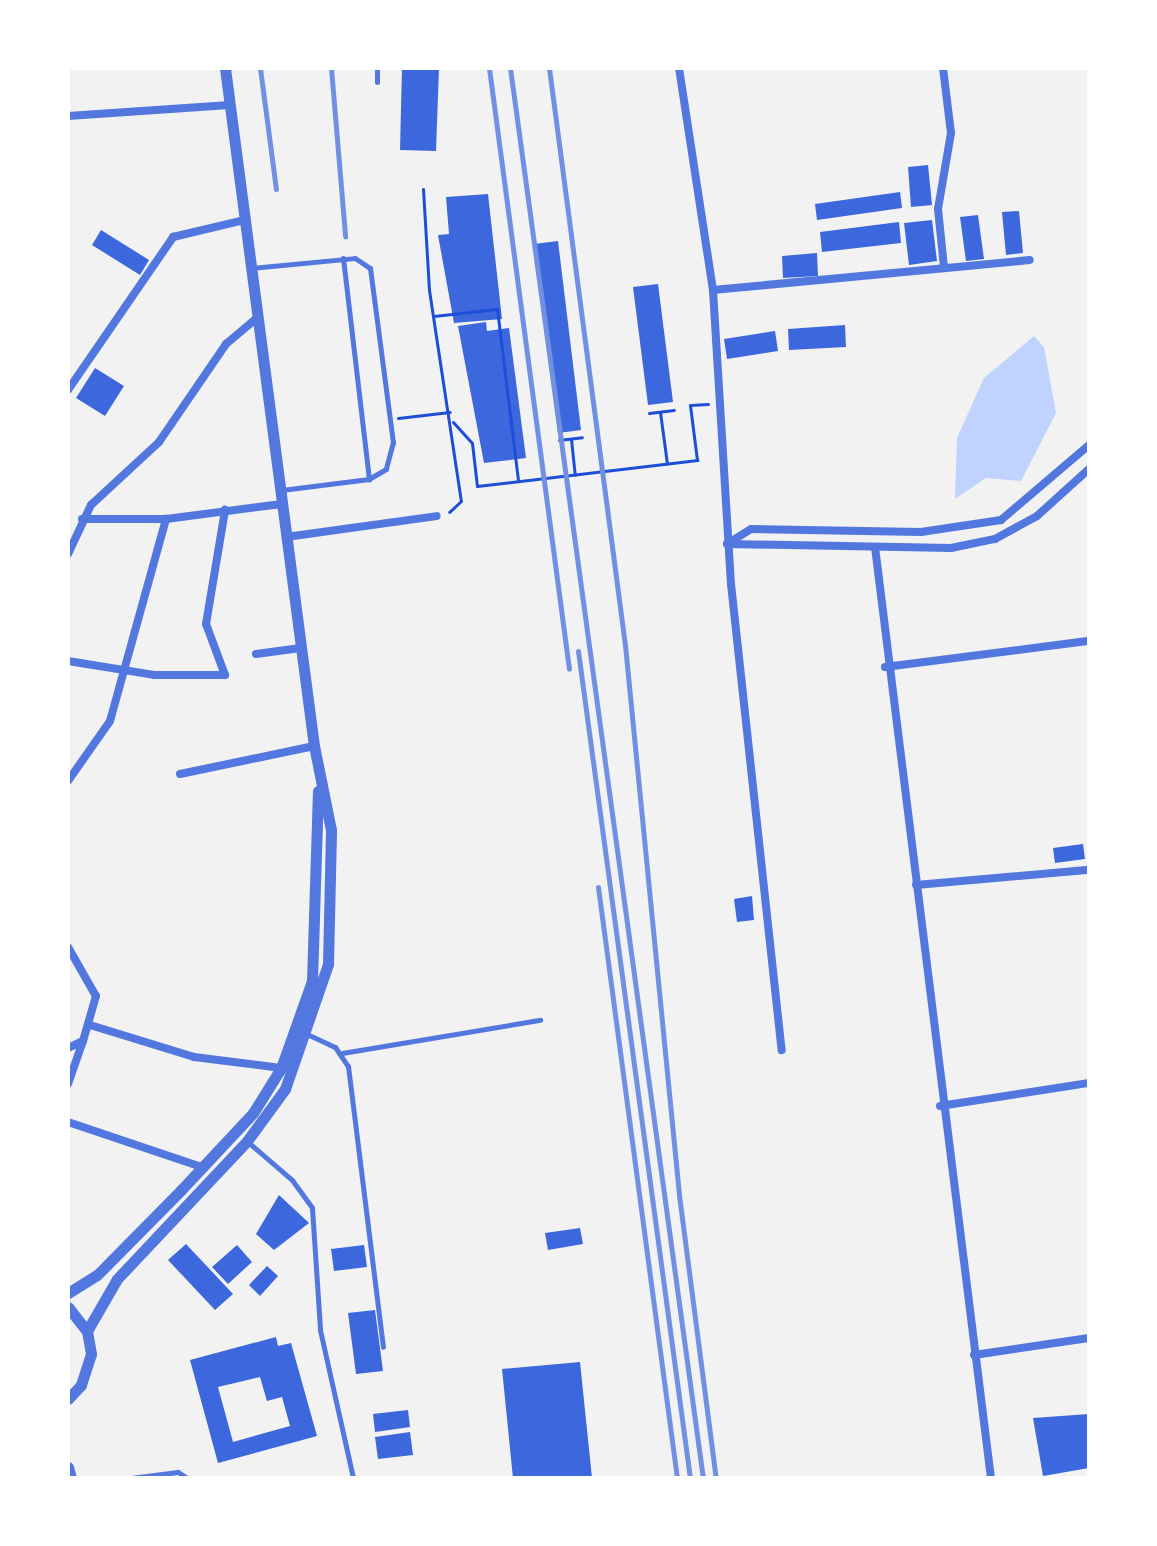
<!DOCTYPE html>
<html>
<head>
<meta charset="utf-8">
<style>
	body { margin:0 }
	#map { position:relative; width:1157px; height:1546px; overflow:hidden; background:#f2f2f2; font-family:Manrope,sans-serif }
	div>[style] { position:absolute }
	.water>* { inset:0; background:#bfd3fe }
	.building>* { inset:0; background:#3d67dc }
	.path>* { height:3px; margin:-1.5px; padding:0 1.5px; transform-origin:1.5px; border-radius:1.5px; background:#1d4ed8 }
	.service>* { height:5px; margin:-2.5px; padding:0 2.5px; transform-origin:2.5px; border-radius:2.5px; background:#5277de }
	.minor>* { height:8px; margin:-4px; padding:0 4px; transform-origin:4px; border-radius:4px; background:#5277de }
	.tertiary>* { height:11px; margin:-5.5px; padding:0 5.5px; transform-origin:5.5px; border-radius:5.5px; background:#5277de }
	.rail>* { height:5px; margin:-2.5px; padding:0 2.5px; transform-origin:2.5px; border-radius:2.5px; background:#7290e2 }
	span { translate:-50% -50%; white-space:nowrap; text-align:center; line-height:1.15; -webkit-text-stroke:6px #fff; paint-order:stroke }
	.frame { position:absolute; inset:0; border:70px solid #fff; pointer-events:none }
</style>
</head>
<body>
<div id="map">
	<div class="water">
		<div style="clip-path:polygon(1034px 336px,1044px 347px,1056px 413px,1021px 481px,986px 478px,955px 499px,957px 438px,984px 378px)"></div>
	</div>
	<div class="building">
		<div style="clip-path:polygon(402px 68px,439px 68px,436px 151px,400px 150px)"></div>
		<div style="clip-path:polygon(928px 165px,932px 205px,911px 207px,908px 167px)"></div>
		<div style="clip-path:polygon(900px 192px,902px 208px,817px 220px,815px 204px)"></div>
		<div style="clip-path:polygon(488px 194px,502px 319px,454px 323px,438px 235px,449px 234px,446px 197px)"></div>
		<div style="clip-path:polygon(1019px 211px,1023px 253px,1006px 255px,1002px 212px)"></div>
		<div style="clip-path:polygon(978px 215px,984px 259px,966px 261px,960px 217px)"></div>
		<div style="clip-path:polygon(932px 220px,937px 261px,909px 265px,904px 223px)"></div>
		<div style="clip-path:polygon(899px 222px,901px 243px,822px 252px,820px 232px)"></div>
		<div style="clip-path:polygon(101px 230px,149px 260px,140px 275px,92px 245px)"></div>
		<div style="clip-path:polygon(558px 241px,581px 430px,558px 433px,534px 244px)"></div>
		<div style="clip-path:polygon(817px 253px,818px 276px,783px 278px,782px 256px)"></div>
		<div style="clip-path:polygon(658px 284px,673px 402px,648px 405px,633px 287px)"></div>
		<div style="clip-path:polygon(486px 322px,487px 331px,509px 328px,526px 458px,484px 463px,458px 326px)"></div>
		<div style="clip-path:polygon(845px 325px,846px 347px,789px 350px,788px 329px)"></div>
		<div style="clip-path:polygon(775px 331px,778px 351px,727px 359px,724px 339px)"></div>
		<div style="clip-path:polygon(95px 368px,124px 386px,105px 416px,76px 398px)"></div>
		<div style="clip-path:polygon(1083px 844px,1085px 859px,1055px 863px,1053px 848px)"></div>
		<div style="clip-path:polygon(752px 896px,754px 920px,737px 922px,734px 899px)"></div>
		<div style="clip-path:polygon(279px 1195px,309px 1223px,274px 1250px,256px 1234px)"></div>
		<div style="clip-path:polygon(580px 1228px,583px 1244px,548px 1250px,545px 1233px)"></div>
		<div style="clip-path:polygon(186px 1244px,233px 1294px,215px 1310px,168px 1260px)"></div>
		<div style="clip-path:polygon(237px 1245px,252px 1262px,228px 1284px,212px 1267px)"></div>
		<div style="clip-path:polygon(364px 1245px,367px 1267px,334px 1271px,331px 1249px)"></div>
		<div style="clip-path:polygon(267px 1266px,278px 1276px,260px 1296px,249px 1285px)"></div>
		<div style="clip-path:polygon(375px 1310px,383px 1371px,356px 1374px,348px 1313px)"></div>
		<div style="clip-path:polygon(evenodd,276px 1337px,278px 1346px,291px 1343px,317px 1436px,218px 1463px,190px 1360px,276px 1337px,260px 1377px,267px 1401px,282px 1397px,290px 1426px,233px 1442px,218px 1387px,260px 1377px)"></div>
		<div style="clip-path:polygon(580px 1362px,592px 1478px,513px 1478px,502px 1369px)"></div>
		<div style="clip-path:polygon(408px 1410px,410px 1427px,375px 1432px,373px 1414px)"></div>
		<div style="clip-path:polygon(1089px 1414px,1089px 1468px,1043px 1476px,1033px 1418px)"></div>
		<div style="clip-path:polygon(410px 1432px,413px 1455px,378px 1459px,375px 1437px)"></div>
	</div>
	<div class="path">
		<div style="left:423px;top:189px;width:101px;rotate:86.6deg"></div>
		<div style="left:429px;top:290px;width:213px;rotate:81.4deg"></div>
		<div style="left:461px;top:501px;width:16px;rotate:137deg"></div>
		<div style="left:434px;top:316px;width:63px;rotate:-6.3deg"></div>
		<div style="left:497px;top:309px;width:173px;rotate:83deg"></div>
		<div style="left:660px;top:412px;width:52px;rotate:82.3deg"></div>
		<div style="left:649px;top:413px;width:25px;rotate:-7deg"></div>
		<div style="left:398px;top:418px;width:52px;rotate:-6.6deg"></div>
		<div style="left:453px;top:422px;width:28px;rotate:48deg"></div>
		<div style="left:472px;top:443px;width:43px;rotate:83.4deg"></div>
		<div style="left:477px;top:486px;width:222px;rotate:-6.7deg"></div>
		<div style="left:697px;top:460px;width:55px;rotate:-97.3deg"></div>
		<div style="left:690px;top:405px;width:18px;rotate:-3deg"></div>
		<div style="left:571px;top:439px;width:36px;rotate:84deg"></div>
		<div style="left:559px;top:440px;width:23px;rotate:-7deg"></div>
	</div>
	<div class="service">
		<div style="left:377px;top:68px;width:14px;rotate:90deg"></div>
		<div style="left:343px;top:258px;width:223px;rotate:83.3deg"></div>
		<div style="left:252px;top:268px;width:103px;rotate:-5.5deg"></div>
		<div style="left:355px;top:258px;width:18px;rotate:34deg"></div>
		<div style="left:370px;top:268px;width:176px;rotate:82.5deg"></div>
		<div style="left:393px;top:442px;width:28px;rotate:105deg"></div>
		<div style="left:386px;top:469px;width:20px;rotate:150deg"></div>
		<div style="left:369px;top:479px;width:88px;rotate:172.8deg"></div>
		<div style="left:309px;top:1035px;width:29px;rotate:25deg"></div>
		<div style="left:335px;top:1047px;width:23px;rotate:56deg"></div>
		<div style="left:348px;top:1066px;width:283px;rotate:82.9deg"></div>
		<div style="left:342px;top:1053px;width:201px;rotate:-9.5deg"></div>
		<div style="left:248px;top:1142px;width:58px;rotate:40.8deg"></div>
		<div style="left:292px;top:1180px;width:34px;rotate:54deg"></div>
		<div style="left:312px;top:1208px;width:122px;rotate:86.2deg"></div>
		<div style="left:320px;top:1330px;width:152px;rotate:77.4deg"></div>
		<div style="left:131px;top:1478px;width:47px;rotate:-7.3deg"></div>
		<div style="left:178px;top:1472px;width:11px;rotate:34deg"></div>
	</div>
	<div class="minor">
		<div style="left:679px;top:68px;width:225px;rotate:81.3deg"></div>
		<div style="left:713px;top:290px;width:295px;rotate:86.5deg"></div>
		<div style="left:731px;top:584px;width:469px;rotate:83.8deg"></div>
		<div style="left:943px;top:68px;width:65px;rotate:83deg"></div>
		<div style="left:951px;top:133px;width:77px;rotate:99.7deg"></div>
		<div style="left:938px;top:209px;width:58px;rotate:84.1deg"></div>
		<div style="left:68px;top:116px;width:162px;rotate:-3.9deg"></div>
		<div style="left:713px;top:290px;width:318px;rotate:-5.4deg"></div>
		<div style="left:68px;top:390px;width:186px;rotate:-55.5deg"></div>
		<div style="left:173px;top:237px;width:74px;rotate:-13.3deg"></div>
		<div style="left:82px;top:519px;width:84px"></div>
		<div style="left:166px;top:519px;width:117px;rotate:-7.4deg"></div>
		<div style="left:286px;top:537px;width:152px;rotate:-7.9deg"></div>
		<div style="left:727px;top:544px;width:28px;rotate:-32deg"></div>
		<div style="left:751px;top:529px;width:170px;rotate:1deg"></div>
		<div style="left:921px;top:532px;width:81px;rotate:-8.5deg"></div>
		<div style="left:1001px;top:520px;width:116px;rotate:-40.4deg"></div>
		<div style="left:727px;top:544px;width:224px;rotate:1deg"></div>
		<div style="left:951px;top:548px;width:45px;rotate:-11.6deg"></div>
		<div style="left:995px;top:539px;width:48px;rotate:-28.7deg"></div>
		<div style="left:1037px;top:516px;width:70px;rotate:-42.1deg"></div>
		<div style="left:875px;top:547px;width:938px;rotate:82.9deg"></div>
		<div style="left:68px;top:554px;width:54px;rotate:-64.9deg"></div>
		<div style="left:91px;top:505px;width:93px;rotate:-42.8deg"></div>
		<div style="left:159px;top:442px;width:119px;rotate:-55.6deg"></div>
		<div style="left:226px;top:344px;width:39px;rotate:-40deg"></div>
		<div style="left:256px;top:654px;width:45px;rotate:-7.6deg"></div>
		<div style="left:68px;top:661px;width:87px;rotate:9.2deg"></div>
		<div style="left:154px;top:675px;width:71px"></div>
		<div style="left:225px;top:675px;width:54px;rotate:-110.4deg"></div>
		<div style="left:206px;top:624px;width:116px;rotate:-80.5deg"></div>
		<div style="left:885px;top:667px;width:206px;rotate:-7.3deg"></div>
		<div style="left:180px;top:774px;width:137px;rotate:-11.8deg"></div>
		<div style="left:68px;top:781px;width:73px;rotate:-55deg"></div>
		<div style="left:110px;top:721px;width:210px;rotate:-74.5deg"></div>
		<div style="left:916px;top:885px;width:174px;rotate:-5deg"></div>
		<div style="left:68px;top:947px;width:56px;rotate:60.3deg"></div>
		<div style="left:96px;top:996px;width:47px;rotate:106.1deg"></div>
		<div style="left:83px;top:1041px;width:17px;rotate:155deg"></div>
		<div style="left:90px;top:1025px;width:109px;rotate:17.1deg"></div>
		<div style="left:194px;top:1057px;width:88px;rotate:7.2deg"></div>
		<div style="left:68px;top:1084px;width:46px;rotate:-70.8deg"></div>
		<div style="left:940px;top:1106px;width:151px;rotate:-8.8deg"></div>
		<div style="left:68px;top:1122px;width:141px;rotate:18.6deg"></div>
		<div style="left:974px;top:1355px;width:116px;rotate:-8.4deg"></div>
	</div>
	<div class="tertiary">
		<div style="left:68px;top:1293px;width:34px;rotate:-32deg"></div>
		<div style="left:97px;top:1275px;width:120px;rotate:-45.3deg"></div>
		<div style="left:181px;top:1190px;width:105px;rotate:-46.9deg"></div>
		<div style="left:253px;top:1113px;width:53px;rotate:-58.1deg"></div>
		<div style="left:281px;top:1068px;width:92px;rotate:-70.4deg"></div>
		<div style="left:312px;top:981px;width:190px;rotate:-88.2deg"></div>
		<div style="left:68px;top:1307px;width:31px;rotate:52deg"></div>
		<div style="left:87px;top:1331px;width:23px;rotate:80deg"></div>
		<div style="left:91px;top:1354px;width:33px;rotate:108deg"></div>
		<div style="left:81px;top:1385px;width:19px;rotate:133deg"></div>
		<div style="left:87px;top:1331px;width:60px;rotate:-60deg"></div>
		<div style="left:117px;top:1279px;width:190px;rotate:-46.7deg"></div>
		<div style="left:247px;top:1141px;width:64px;rotate:-53.8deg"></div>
		<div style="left:285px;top:1089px;width:132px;rotate:-71deg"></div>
		<div style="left:328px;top:964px;width:134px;rotate:-88.7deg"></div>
		<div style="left:331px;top:830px;width:86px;rotate:-101.4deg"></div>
		<div style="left:314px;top:746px;width:684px;rotate:-97.48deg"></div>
		<div style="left:68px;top:1467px;width:11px;rotate:75deg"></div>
	</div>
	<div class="rail">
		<div style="left:260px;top:68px;width:122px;rotate:82.5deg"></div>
		<div style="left:331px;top:68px;width:169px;rotate:85.2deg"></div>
		<div style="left:489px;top:68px;width:606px;rotate:82.42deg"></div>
		<div style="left:510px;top:68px;width:1423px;rotate:82.21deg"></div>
		<div style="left:549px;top:68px;width:582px;rotate:82.5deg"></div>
		<div style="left:625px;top:645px;width:553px;rotate:84.39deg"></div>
		<div style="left:679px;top:1195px;width:285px;rotate:82.6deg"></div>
		<div style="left:578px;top:651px;width:835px;rotate:82.29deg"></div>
		<div style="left:598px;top:887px;width:596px;rotate:82.39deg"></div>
	</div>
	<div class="frame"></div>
</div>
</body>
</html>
